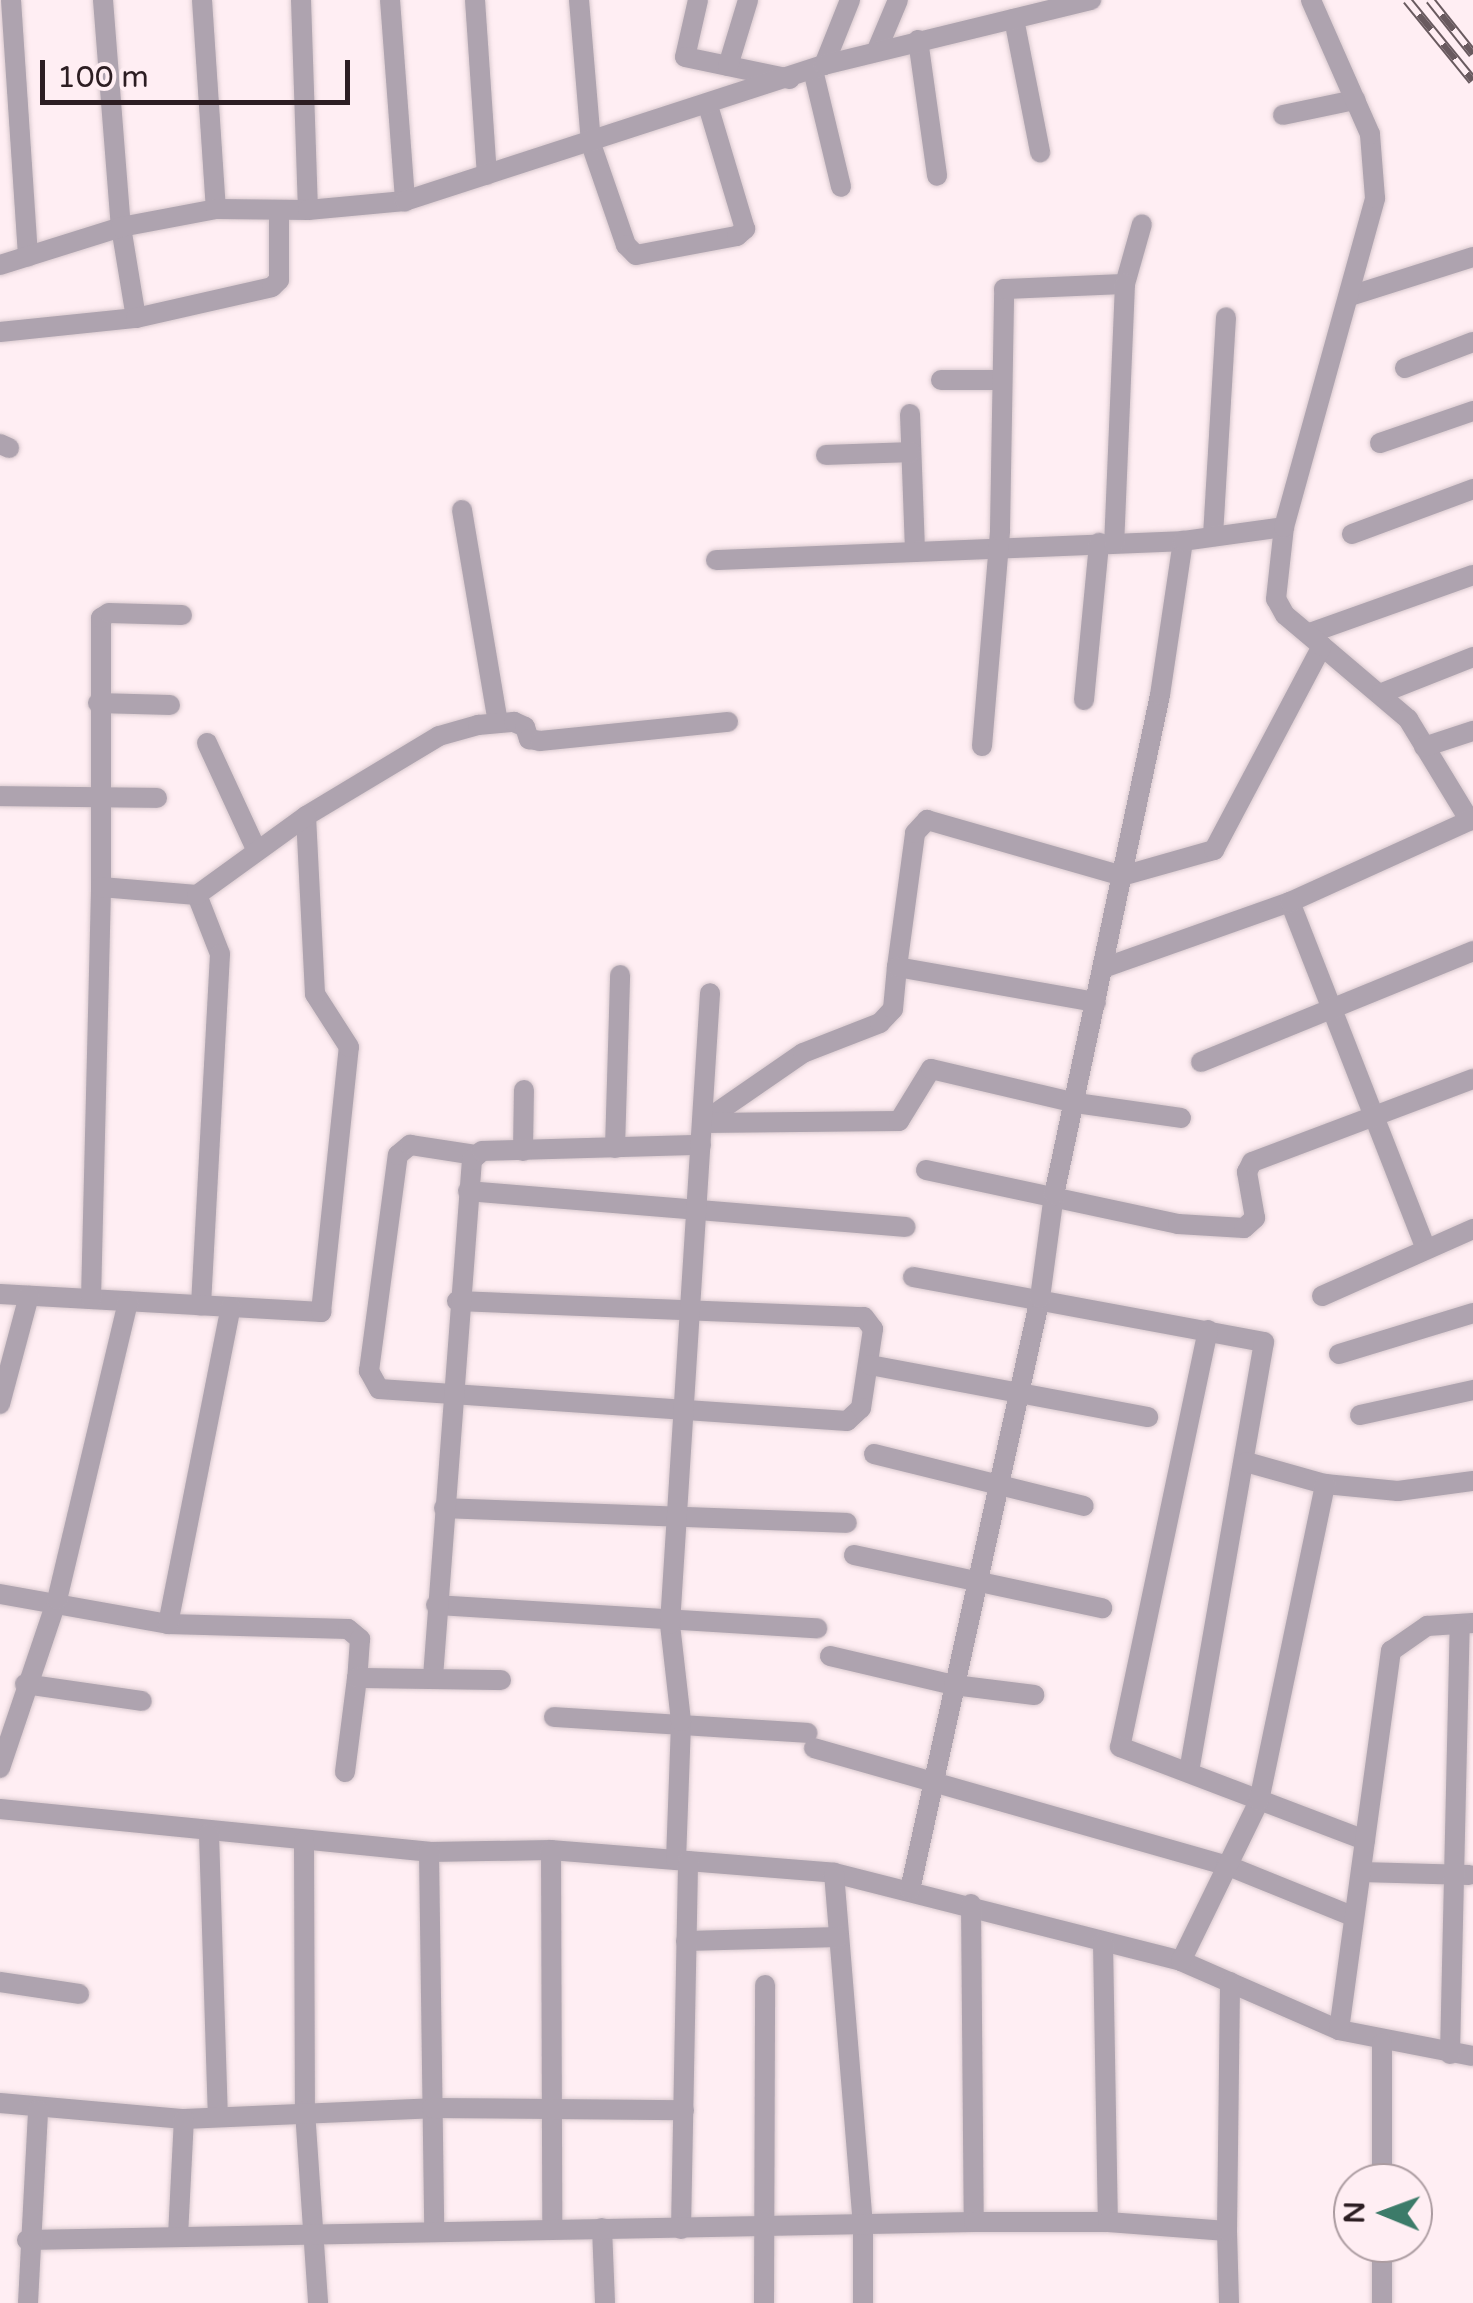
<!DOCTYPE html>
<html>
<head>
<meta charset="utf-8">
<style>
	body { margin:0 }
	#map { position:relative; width:1473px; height:2303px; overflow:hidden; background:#ffeef3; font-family:"Varela Round",sans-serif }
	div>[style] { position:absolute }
	.roads { filter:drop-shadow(0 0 2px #d9c9ce) drop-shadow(0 0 2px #d9c9ce) }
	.street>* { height:20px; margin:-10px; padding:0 10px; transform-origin:10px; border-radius:10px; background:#aea3af }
	.rail>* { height:10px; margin-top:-5px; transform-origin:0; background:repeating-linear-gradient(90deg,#ffeef3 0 19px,#695a5f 0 38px); box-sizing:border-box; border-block:2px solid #695a5f }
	span { translate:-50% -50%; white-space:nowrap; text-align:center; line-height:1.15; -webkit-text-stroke:10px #ffeef3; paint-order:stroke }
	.north { position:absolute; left:1333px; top:2163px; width:100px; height:100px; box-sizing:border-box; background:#ffeef3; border:2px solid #ab9ba0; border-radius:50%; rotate:271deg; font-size:28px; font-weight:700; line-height:40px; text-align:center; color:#2d1e23 }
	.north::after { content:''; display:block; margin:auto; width:35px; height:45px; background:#3c7b69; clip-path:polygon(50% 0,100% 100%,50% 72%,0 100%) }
	.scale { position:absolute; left:40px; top:60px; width:310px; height:45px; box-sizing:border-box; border:5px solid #2d1e23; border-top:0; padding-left:12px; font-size:30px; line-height:35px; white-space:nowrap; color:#2d1e23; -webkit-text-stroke:8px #ffeef3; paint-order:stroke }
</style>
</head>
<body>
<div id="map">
	<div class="roads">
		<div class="street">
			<div style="left:11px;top:0;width:257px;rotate:86.2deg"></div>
			<div style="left:103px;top:0;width:228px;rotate:85.5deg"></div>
			<div style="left:121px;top:227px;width:92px;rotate:80.6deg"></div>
			<div style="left:202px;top:0;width:209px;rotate:86.2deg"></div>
			<div style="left:301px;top:0;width:210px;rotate:88.1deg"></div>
			<div style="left:390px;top:0;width:202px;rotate:85.7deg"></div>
			<div style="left:475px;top:0;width:175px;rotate:86.1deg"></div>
			<div style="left:579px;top:0;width:144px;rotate:85.2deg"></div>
			<div style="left:591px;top:144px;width:107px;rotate:70.9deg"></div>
			<div style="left:626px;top:245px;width:14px;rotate:45deg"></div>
			<div style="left:636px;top:255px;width:103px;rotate:-10.7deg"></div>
			<div style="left:737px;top:236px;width:11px;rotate:-41deg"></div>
			<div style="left:745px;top:229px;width:128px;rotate:-106.7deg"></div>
			<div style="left:698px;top:0;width:58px;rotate:102.8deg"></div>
			<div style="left:685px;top:57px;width:107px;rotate:11.8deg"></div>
			<div style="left:1014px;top:19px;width:136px;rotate:78.9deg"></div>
			<div style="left:918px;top:40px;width:137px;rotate:82deg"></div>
			<div style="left:877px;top:50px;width:54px;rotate:-67.2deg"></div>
			<div style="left:824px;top:65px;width:70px;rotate:-68.2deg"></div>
			<div style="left:728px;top:66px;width:69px;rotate:-73.1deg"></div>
			<div style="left:813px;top:70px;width:120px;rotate:76.5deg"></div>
			<div style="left:1283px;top:115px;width:74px;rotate:-11.8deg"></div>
			<div style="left:0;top:265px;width:127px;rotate:-17.4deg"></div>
			<div style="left:121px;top:227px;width:97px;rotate:-10.7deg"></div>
			<div style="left:216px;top:209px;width:92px;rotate:0.6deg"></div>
			<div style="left:308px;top:210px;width:97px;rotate:-5.3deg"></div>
			<div style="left:405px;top:201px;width:441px;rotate:-18deg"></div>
			<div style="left:824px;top:65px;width:275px;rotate:-13.7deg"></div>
			<div style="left:1125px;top:284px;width:62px;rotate:-74.2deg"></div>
			<div style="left:1350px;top:296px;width:129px;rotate:-17.6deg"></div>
			<div style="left:0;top:332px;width:137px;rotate:-5.9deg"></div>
			<div style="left:136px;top:318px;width:139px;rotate:-12.8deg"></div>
			<div style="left:272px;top:287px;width:10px;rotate:-45deg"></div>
			<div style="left:279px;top:280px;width:69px;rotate:-90deg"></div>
			<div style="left:1405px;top:368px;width:73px;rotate:-20.9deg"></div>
			<div style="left:941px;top:380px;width:61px"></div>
			<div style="left:910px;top:414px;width:138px;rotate:87.9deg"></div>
			<div style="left:1380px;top:443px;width:98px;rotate:-19deg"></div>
			<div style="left:0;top:444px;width:10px;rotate:24deg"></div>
			<div style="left:826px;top:455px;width:85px;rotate:-2deg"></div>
			<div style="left:462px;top:510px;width:215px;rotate:80.4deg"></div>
			<div style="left:1352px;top:534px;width:129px;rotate:-20.4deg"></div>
			<div style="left:1213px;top:536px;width:219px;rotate:-86.6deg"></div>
			<div style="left:716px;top:560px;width:467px;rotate:-2.3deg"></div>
			<div style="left:1310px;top:633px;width:173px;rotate:-19.6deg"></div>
			<div style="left:1322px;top:646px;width:113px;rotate:40.3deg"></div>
			<div style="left:1408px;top:719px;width:119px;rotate:58.7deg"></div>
			<div style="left:1382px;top:693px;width:98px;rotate:-21.6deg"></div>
			<div style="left:1084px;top:700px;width:158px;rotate:-84.5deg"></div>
			<div style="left:98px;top:703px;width:72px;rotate:1.6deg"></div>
			<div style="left:207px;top:743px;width:119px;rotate:65.2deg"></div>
			<div style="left:982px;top:746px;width:217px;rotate:-85.2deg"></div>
			<div style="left:1000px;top:530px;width:241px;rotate:-89deg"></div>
			<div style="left:1004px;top:289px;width:121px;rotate:-2.4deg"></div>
			<div style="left:1125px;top:284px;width:259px;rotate:92.4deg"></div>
			<div style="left:1424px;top:747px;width:52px;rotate:-18.1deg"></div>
			<div style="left:0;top:796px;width:157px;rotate:0.7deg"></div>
			<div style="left:101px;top:887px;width:269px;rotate:-90deg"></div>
			<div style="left:101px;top:618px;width:9px;rotate:-32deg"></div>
			<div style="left:109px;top:613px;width:73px;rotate:1.6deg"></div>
			<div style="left:197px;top:895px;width:63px;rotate:68.7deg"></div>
			<div style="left:220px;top:954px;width:352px;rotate:93.1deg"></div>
			<div style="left:1290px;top:902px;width:370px;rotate:68.6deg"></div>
			<div style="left:897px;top:967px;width:135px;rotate:-82.3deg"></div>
			<div style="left:915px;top:833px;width:18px;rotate:-47deg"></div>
			<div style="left:927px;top:820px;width:203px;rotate:16deg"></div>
			<div style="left:1122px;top:876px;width:96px;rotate:-15.8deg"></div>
			<div style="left:1214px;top:850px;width:231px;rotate:-62.1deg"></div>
			<div style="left:1322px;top:646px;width:48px;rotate:-140deg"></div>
			<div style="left:1285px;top:615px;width:18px;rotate:-119deg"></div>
			<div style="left:1276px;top:599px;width:72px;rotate:-83.7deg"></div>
			<div style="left:1106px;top:967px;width:195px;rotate:-19.5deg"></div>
			<div style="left:1290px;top:902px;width:201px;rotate:-24.4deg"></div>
			<div style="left:1201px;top:1062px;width:294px;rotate:-22.2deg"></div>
			<div style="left:703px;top:1122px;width:121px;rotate:-34.6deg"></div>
			<div style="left:803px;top:1053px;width:83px;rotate:-21.3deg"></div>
			<div style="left:880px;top:1023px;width:19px;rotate:-47deg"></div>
			<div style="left:893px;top:1009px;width:42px;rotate:-84.6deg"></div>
			<div style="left:897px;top:967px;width:202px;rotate:10deg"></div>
			<div style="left:702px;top:1123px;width:197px;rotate:-0.6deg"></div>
			<div style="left:899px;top:1121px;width:61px;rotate:-58.4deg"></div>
			<div style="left:931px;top:1069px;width:149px;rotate:13.2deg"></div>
			<div style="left:1076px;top:1103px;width:106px;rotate:8.1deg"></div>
			<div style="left:615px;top:1148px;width:173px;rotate:-88.3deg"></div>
			<div style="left:523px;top:1151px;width:61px;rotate:-89.1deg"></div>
			<div style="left:926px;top:1170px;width:258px;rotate:12.1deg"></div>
			<div style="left:1178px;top:1224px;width:66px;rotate:3.5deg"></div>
			<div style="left:1244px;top:1228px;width:15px;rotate:-42deg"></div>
			<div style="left:1255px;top:1218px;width:47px;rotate:-99.9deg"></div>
			<div style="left:1247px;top:1172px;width:11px;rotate:-63deg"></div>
			<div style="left:1252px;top:1162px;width:236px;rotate:-20.6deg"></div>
			<div style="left:468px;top:1191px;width:439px;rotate:4.7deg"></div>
			<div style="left:913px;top:1277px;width:357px;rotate:10.5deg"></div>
			<div style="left:1264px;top:1342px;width:436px;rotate:99.9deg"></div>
			<div style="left:0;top:1294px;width:322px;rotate:3.2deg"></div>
			<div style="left:321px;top:1312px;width:266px;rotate:-84deg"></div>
			<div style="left:349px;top:1047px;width:63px;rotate:-122.7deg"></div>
			<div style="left:315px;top:994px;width:178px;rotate:-92.9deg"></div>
			<div style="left:306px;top:816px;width:155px;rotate:-31deg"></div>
			<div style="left:439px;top:736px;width:41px;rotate:-15.8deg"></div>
			<div style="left:478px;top:725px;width:36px;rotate:-5deg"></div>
			<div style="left:514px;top:722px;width:12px;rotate:24deg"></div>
			<div style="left:525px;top:727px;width:13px;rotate:72deg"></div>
			<div style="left:529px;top:739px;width:11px;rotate:10deg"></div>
			<div style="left:540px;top:741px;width:189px;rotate:-5.8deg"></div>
			<div style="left:1322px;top:1296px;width:165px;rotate:-23.9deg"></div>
			<div style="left:91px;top:1299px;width:412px;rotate:-88.6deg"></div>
			<div style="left:101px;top:887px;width:96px;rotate:4.8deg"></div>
			<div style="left:197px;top:895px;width:135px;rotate:-35.9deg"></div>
			<div style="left:457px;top:1301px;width:407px;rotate:2.3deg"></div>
			<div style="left:864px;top:1317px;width:15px;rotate:53deg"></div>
			<div style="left:873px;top:1329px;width:80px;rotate:98.6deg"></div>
			<div style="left:861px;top:1408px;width:19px;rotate:137deg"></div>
			<div style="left:847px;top:1421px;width:469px;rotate:-176.1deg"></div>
			<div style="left:379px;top:1389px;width:21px;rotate:-119deg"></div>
			<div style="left:369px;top:1371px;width:218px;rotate:-82.4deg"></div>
			<div style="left:398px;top:1155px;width:16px;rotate:-40deg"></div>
			<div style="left:410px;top:1145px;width:66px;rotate:8.7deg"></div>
			<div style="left:1208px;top:1330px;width:426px;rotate:101.9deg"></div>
			<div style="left:1120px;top:1747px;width:262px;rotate:20.8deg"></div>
			<div style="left:1339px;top:1354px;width:140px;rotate:-17deg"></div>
			<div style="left:870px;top:1365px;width:283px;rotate:10.6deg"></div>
			<div style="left:0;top:1404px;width:112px;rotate:-75deg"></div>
			<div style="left:1360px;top:1415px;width:116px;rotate:-12.5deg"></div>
			<div style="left:874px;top:1454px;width:216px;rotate:13.9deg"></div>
			<div style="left:1246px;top:1462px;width:82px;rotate:15.6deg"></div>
			<div style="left:1325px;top:1484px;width:73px;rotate:5.5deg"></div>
			<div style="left:1398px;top:1491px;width:76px;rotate:-7.6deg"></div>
			<div style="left:444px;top:1508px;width:403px;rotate:2.1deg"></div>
			<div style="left:854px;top:1555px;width:254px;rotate:12.1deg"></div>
			<div style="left:0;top:1594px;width:171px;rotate:10.1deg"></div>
			<div style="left:168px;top:1624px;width:180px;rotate:1.6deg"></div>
			<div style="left:348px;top:1629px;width:16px;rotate:40deg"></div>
			<div style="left:360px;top:1639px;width:39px;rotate:94deg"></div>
			<div style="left:436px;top:1605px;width:382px;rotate:3.5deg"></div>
			<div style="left:168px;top:1624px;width:323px;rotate:-78.8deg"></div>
			<div style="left:830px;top:1656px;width:127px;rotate:13.2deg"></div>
			<div style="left:954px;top:1685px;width:81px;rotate:7.1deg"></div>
			<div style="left:433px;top:1677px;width:518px;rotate:-85.69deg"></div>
			<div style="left:472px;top:1160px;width:13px;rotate:-42deg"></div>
			<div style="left:482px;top:1151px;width:219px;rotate:-1.6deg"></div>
			<div style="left:25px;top:1684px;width:118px;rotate:8.3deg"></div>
			<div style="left:554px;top:1717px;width:254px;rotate:3.6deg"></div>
			<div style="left:814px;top:1748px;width:428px;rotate:15.9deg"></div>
			<div style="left:1226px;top:1865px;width:136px;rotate:22deg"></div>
			<div style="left:0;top:1768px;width:177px;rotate:-71.3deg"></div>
			<div style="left:57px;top:1600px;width:307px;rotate:-76.6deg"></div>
			<div style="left:345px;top:1772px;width:95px;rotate:-82.7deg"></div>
			<div style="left:357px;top:1678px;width:144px;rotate:0.8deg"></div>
			<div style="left:0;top:1809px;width:431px;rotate:5.7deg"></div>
			<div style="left:429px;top:1852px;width:122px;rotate:-0.9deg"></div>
			<div style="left:551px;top:1850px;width:284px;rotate:4.6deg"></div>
			<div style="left:834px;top:1873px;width:358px;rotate:14.2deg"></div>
			<div style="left:1181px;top:1961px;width:172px;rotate:23.6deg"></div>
			<div style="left:1339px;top:2030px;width:136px;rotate:11deg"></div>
			<div style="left:209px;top:1834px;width:282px;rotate:88.2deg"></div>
			<div style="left:304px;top:1841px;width:270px;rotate:89.8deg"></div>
			<div style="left:305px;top:2111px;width:192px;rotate:86.1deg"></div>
			<div style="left:551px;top:1850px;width:379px;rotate:89.8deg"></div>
			<div style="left:429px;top:1852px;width:380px;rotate:89.2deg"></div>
			<div style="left:676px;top:1860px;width:139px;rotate:-87.9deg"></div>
			<div style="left:681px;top:1721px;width:98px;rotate:-96.5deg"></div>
			<div style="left:670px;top:1624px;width:632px;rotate:-86.37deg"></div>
			<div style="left:1361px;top:1872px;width:108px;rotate:1.6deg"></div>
			<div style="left:834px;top:1873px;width:355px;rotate:85.3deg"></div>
			<div style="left:863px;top:2227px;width:76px;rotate:90deg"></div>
			<div style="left:910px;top:1890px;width:606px;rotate:-77.61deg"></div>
			<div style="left:1040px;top:1298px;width:104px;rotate:-82.3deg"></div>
			<div style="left:1054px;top:1195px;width:511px;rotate:-78.03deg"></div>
			<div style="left:1160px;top:695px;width:156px;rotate:-81.5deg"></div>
			<div style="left:1183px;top:541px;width:102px;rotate:-7.9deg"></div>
			<div style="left:1284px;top:527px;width:341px;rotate:-74.5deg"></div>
			<div style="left:1375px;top:198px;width:64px;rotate:-94.5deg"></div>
			<div style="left:1370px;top:134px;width:146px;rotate:-113.8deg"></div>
			<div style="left:971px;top:1904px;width:318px;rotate:89.5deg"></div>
			<div style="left:686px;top:1941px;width:153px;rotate:-1.5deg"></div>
			<div style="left:1103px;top:1942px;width:280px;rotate:89deg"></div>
			<div style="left:1181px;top:1961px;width:178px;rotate:-64deg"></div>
			<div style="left:1259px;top:1801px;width:324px;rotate:-78.2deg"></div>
			<div style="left:0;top:1982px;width:80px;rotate:8.6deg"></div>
			<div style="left:1339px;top:2030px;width:383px;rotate:-82.2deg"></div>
			<div style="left:1391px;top:1651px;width:44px;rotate:-34.8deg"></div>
			<div style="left:1427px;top:1626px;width:46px;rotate:-3.7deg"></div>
			<div style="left:1382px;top:2043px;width:140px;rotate:90deg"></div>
			<div style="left:1450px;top:2054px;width:430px;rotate:-88.7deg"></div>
			<div style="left:0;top:2103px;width:185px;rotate:5deg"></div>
			<div style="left:184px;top:2119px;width:248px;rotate:-2.5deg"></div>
			<div style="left:432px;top:2108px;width:252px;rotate:0.5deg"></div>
			<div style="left:602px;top:2228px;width:75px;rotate:87.7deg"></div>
			<div style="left:681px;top:2229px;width:368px;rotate:-88.9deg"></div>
			<div style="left:1227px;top:2231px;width:72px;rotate:88.4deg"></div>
			<div style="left:178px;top:2236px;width:117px;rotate:-87.1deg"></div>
			<div style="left:27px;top:2240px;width:947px;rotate:-1.09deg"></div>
			<div style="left:974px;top:2222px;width:134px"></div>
			<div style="left:1108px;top:2222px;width:119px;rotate:4.3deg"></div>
			<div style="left:1227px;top:2231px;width:249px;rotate:-89.3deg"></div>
			<div style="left:1382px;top:2243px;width:60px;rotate:90deg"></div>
			<div style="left:28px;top:2303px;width:193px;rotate:-87deg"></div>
			<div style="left:764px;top:2303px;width:318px;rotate:-89.8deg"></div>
		</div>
	</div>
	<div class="rail">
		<div style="left:1407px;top:0;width:104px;rotate:50.8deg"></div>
		<div style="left:1430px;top:0;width:69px;rotate:51.5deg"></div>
	</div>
	<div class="north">N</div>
	<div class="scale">100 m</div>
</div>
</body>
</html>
